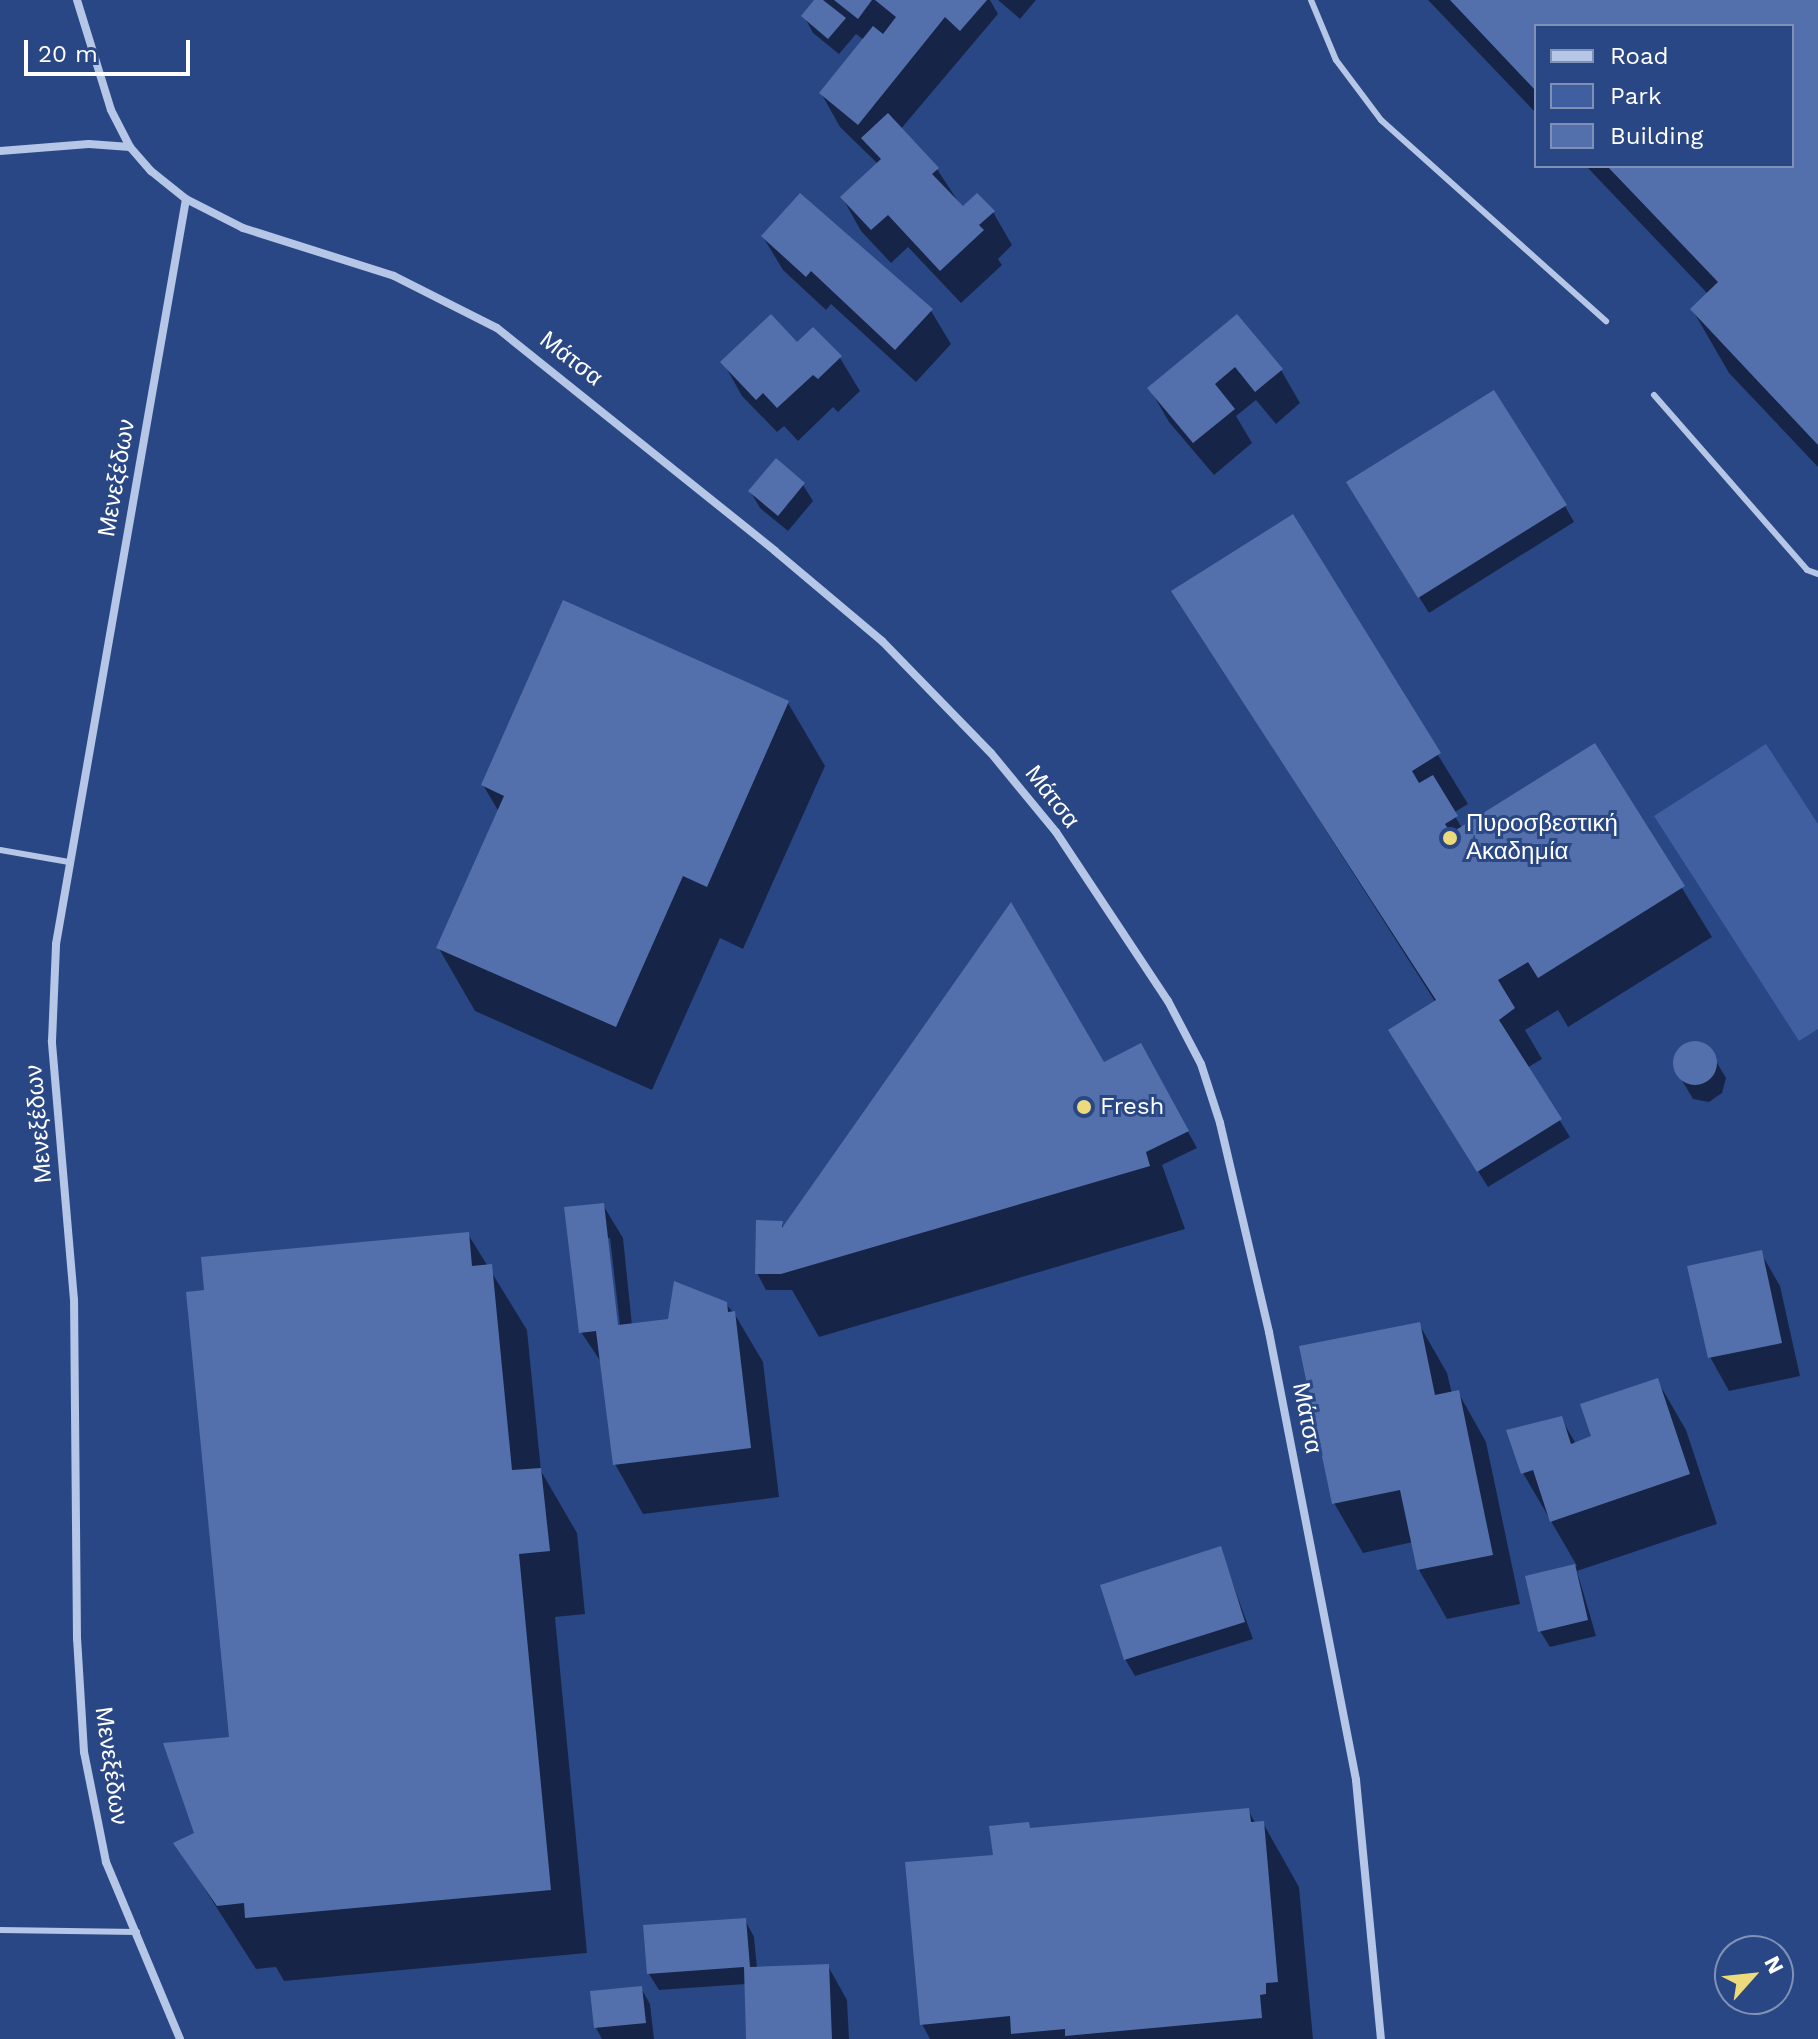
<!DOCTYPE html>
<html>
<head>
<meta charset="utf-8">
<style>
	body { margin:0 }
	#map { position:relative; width:1818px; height:2039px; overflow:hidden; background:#2a4785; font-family:"Work Sans",sans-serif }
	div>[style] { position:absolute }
	.green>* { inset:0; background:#3f5fa1 }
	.shadow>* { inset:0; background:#0007 }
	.building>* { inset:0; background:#5370ac }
	.round { border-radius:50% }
	.lane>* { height:6px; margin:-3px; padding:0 3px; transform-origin:3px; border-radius:3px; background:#b5c6e7 }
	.street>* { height:8px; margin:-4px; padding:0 4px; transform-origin:4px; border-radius:4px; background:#b5c6e7 }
	.dots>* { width:22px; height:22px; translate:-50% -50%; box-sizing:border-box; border:4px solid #2a4785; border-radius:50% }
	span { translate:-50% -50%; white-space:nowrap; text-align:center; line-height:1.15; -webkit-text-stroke:6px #2a4785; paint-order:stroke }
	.street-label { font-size:24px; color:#fff }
	.poi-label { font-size:24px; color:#fff }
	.left { translate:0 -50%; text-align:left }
	.legend { position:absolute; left:1534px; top:24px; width:260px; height:144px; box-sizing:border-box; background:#2a4785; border:2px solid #7f91b6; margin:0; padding:10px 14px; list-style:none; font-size:24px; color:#fff }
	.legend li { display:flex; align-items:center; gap:16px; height:40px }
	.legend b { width:40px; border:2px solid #7f91b6 }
	.north { position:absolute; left:1714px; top:1935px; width:80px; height:80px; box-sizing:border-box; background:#2a4785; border:2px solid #7f91b6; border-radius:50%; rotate:63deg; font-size:22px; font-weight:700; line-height:32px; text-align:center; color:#fff }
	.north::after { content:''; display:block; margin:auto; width:28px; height:36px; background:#edda7d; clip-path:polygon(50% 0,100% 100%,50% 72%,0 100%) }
	.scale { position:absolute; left:24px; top:40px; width:166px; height:36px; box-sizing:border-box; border:4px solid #fff; border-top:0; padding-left:10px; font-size:24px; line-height:28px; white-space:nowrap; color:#fff; -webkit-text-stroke:6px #2a4785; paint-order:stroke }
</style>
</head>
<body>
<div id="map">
	<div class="green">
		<div style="clip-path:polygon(1766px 744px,1818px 824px,1818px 1029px,1799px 1041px,1654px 816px)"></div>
	</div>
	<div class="shadow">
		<div style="clip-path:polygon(816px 0,990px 0,998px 14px,900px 130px,937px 169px,963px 209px,993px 212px,1012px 245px,998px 259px,1002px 265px,961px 303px,908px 247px,891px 263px,861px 231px,842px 197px,878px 164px,840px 127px,821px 93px,864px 40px,856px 34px,839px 54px,813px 33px,804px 16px)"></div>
		<div style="clip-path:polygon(998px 0,1036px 0,1020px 19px)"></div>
		<div style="clip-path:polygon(1428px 0,1818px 0,1818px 467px,1729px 373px,1692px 309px,1708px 294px,1586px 166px,1792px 166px,1792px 26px,1536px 26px,1536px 113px)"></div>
		<div style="clip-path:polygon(763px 237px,931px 311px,951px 344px,916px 382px,831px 304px,826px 310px,783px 270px)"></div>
		<div style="clip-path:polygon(1237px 317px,1281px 370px,1300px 403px,1276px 424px,1256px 400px,1236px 416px,1252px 443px,1214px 475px,1169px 422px,1150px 389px)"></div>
		<div style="clip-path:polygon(813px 330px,840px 358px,860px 391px,838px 412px,833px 407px,798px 441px,784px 426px,777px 432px,742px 396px,723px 362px,797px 345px)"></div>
		<div style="clip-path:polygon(803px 485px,813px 501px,788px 531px,760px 508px,750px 491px)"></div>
		<div style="clip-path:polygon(1358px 499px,1565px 506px,1574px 522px,1429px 613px)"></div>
		<div style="clip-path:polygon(1292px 517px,1468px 804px,1453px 813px,1462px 828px,1595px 746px,1712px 937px,1568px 1027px,1558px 1010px,1525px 1030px,1542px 1059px,1527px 1068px,1570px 1137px,1488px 1187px,1400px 1047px,1436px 1003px,1173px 591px)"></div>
		<div style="clip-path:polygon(788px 703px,825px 766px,743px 949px,720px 938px,652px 1090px,475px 1011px,438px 947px,499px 812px,483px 785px)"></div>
		<div style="clip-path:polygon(1690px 1042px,1707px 1046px,1726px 1078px,1722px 1093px,1709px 1102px,1693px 1099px,1674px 1067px,1677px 1051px)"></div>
		<div style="clip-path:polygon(1140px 1045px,1197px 1148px,1162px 1165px,1185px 1229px,819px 1337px,792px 1290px,766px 1290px,757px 1273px,782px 1223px,784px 1228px)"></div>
		<div style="clip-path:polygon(evenodd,603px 1205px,623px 1238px,632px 1325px,669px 1321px,725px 1303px,734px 1313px,763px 1362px,779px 1497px,643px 1514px,615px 1464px,603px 1365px,581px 1332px,603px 1205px,606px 1238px,610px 1238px,621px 1334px,617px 1335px,606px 1238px)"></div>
		<div style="clip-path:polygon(468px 1234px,527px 1330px,541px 1471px,577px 1533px,585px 1614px,555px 1617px,587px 1953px,284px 1981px,276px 1967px,256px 1969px,176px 1844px,196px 1834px,231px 1738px)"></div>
		<div style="clip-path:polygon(1761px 1253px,1780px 1286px,1800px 1376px,1729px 1391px,1710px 1357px)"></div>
		<div style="clip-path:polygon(1419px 1324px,1447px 1373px,1452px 1394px,1458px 1392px,1486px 1442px,1520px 1604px,1447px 1619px,1419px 1570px,1413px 1542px,1363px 1553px,1334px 1503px)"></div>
		<div style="clip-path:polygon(1657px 1380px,1686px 1430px,1717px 1524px,1577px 1571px,1596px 1636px,1550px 1647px,1540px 1631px,1528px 1577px,1577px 1566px,1523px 1473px,1561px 1418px,1576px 1444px,1594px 1438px)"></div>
		<div style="clip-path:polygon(1220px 1549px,1253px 1639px,1135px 1676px,1125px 1659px)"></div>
		<div style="clip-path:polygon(1248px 1810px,1256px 1824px,1263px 1823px,1299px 1887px,1313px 2039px,930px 2039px,922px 2024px,995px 1856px,1031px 1829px)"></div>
		<div style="clip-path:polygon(745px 1920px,754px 1937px,757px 1968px,828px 1966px,847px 2000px,849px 2039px,748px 2039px,746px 1984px,659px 1990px,649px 1974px)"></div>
		<div style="clip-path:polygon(641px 1988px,650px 2004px,654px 2039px,602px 2039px,596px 2028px)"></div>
	</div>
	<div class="building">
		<div style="clip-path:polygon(814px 0,823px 0,846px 18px,828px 39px,801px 16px)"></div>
		<div style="clip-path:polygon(834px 0,872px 0,858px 19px)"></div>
		<div style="clip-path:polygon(875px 0,987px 0,960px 31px,945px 17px,858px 125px,819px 93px,873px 26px,883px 34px,896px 17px)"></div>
		<div style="clip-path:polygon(1450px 0,1818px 0,1818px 445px,1690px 309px,1718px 282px,1607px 166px,1792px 166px,1792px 26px,1536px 26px,1536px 91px)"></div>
		<div style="clip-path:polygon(888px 113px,939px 168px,932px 174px,963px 206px,977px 193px,995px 211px,979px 225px,984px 230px,940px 271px,888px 215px,871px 230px,840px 197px,881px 159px,861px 138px)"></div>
		<div style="clip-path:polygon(800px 193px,933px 309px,895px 350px,811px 271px,806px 277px,761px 236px)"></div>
		<div style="clip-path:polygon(771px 314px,797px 342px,813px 327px,842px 356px,818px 379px,813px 375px,777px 408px,763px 393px,756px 400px,720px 362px)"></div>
		<div style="clip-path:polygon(1237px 314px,1283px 369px,1255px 392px,1235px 367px,1215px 384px,1235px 409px,1193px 443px,1147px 388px)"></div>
		<div style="clip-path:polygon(1494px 390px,1567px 505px,1418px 598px,1346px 482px)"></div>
		<div style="clip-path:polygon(776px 458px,805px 483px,778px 516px,748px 491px)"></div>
		<div style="clip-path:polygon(1293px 514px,1441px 753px,1412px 771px,1419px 783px,1433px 775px,1458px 816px,1445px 824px,1451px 833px,1595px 743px,1685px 886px,1538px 978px,1528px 962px,1498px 980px,1515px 1008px,1499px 1020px,1562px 1119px,1477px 1172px,1388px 1030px,1436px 1000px,1171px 591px)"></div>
		<div style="clip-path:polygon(563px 600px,789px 701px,707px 887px,683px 876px,616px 1027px,436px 948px,504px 796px,481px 785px)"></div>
		<div style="clip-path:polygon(1011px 902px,1104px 1062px,1141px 1043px,1189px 1131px,1146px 1152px,1150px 1166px,781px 1274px,755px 1274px,756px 1220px,783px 1221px,782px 1228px)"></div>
		<div class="round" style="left:1673px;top:1041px;width:44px;height:44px"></div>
		<div style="clip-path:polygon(604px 1203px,618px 1325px,668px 1319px,674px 1281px,727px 1302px,728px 1312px,735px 1311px,751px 1448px,613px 1465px,596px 1331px,579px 1333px,564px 1207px)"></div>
		<div style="clip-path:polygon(469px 1232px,472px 1266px,492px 1264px,512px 1470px,541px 1468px,550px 1551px,519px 1554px,551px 1890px,245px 1918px,244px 1903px,217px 1906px,173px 1843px,194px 1833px,163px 1743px,229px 1737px,186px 1292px,204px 1290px,201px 1257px)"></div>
		<div style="clip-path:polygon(1762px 1250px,1782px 1343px,1708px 1358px,1687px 1266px)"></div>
		<div style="clip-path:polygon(1420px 1322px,1435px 1395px,1459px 1390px,1493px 1555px,1417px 1570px,1400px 1490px,1332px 1504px,1299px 1346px)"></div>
		<div style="clip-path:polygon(1658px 1378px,1690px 1474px,1550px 1522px,1533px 1470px,1521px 1474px,1506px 1430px,1562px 1416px,1571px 1444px,1591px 1436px,1580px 1404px)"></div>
		<div style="clip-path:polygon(1221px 1546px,1245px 1622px,1124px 1660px,1100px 1585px)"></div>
		<div style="clip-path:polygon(1575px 1564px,1588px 1620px,1538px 1632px,1525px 1576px)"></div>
		<div style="clip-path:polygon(1249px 1808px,1251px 1822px,1264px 1821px,1278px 1982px,1266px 1983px,1266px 1994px,1260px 1995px,1262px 2018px,1065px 2036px,1065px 2029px,1011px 2034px,1010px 2016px,920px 2025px,905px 1862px,993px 1855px,989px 1826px,1029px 1822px,1030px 1828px)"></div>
		<div style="clip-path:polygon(746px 1918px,750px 1967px,829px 1964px,832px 2039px,746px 2039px,744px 1967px,647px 1974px,643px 1925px)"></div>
		<div style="clip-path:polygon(642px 1986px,646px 2023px,594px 2028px,590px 1991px)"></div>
	</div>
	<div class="lane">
		<div style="left:1311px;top:0;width:65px;rotate:67.4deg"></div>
		<div style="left:1336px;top:60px;width:75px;rotate:53.1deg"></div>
		<div style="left:1381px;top:120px;width:302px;rotate:41.8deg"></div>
		<div style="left:1654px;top:395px;width:232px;rotate:48.8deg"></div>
		<div style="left:1807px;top:570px;width:12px;rotate:20deg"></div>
		<div style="left:0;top:850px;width:70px;rotate:9.9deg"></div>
		<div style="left:0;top:1930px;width:137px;rotate:0.8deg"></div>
	</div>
	<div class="street">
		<div style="left:77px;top:0;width:115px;rotate:72.8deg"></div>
		<div style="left:111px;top:110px;width:42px;rotate:62.8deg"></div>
		<div style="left:130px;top:147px;width:32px;rotate:49deg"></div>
		<div style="left:151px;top:171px;width:45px;rotate:38.7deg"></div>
		<div style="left:186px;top:199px;width:64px;rotate:27deg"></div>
		<div style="left:243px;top:228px;width:158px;rotate:17.6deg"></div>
		<div style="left:394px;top:276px;width:115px;rotate:26.8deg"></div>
		<div style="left:497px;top:328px;width:356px;rotate:38.7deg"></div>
		<div style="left:775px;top:551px;width:140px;rotate:40.1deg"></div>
		<div style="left:882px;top:641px;width:156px;rotate:45.8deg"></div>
		<div style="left:991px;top:753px;width:102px;rotate:50.6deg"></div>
		<div style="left:1056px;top:832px;width:203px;rotate:56.5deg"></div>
		<div style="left:1168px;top:1001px;width:71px;rotate:62.4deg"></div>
		<div style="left:1201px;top:1064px;width:62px;rotate:72.1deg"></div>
		<div style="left:1220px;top:1123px;width:215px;rotate:76.8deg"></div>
		<div style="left:1269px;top:1332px;width:456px;rotate:79deg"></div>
		<div style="left:1356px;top:1780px;width:260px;rotate:84.5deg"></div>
		<div style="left:0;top:151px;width:89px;rotate:-4.5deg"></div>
		<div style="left:89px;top:144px;width:41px;rotate:4.2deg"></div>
		<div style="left:180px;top:2039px;width:192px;rotate:-112.7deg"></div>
		<div style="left:106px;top:1862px;width:112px;rotate:-101.3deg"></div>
		<div style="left:84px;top:1752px;width:113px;rotate:-93.5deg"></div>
		<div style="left:77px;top:1639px;width:339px;rotate:-90.5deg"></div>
		<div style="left:74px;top:1300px;width:260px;rotate:-94.9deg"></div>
		<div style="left:52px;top:1041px;width:97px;rotate:-87.6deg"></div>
		<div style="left:56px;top:944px;width:756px;rotate:-80.1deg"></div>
	</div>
	<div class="dots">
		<div style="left:1450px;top:838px;background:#edda7d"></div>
		<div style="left:1084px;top:1107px;background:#edda7d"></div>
	</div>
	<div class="street-label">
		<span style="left:571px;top:359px;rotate:38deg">Μάτσα</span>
		<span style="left:117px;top:478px;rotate:-80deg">Μενεξέδων</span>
		<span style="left:1052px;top:797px;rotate:52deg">Μάτσα</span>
		<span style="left:39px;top:1124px;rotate:-95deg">Μενεξέδων</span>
		<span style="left:1307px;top:1418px;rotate:79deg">Μάτσα</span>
		<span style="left:111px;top:1766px;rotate:82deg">Μενεξέδων</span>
	</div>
	<div class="poi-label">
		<span class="left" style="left:1466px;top:838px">Πυροσβεστική<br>Ακαδημία</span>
		<span class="left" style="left:1100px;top:1107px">Fresh</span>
	</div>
	<ul class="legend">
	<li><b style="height:10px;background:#b5c6e7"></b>Road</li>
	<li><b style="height:22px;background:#3f5fa1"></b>Park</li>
	<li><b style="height:22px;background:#5370ac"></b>Building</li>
	</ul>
	<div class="north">N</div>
	<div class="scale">20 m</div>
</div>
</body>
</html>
